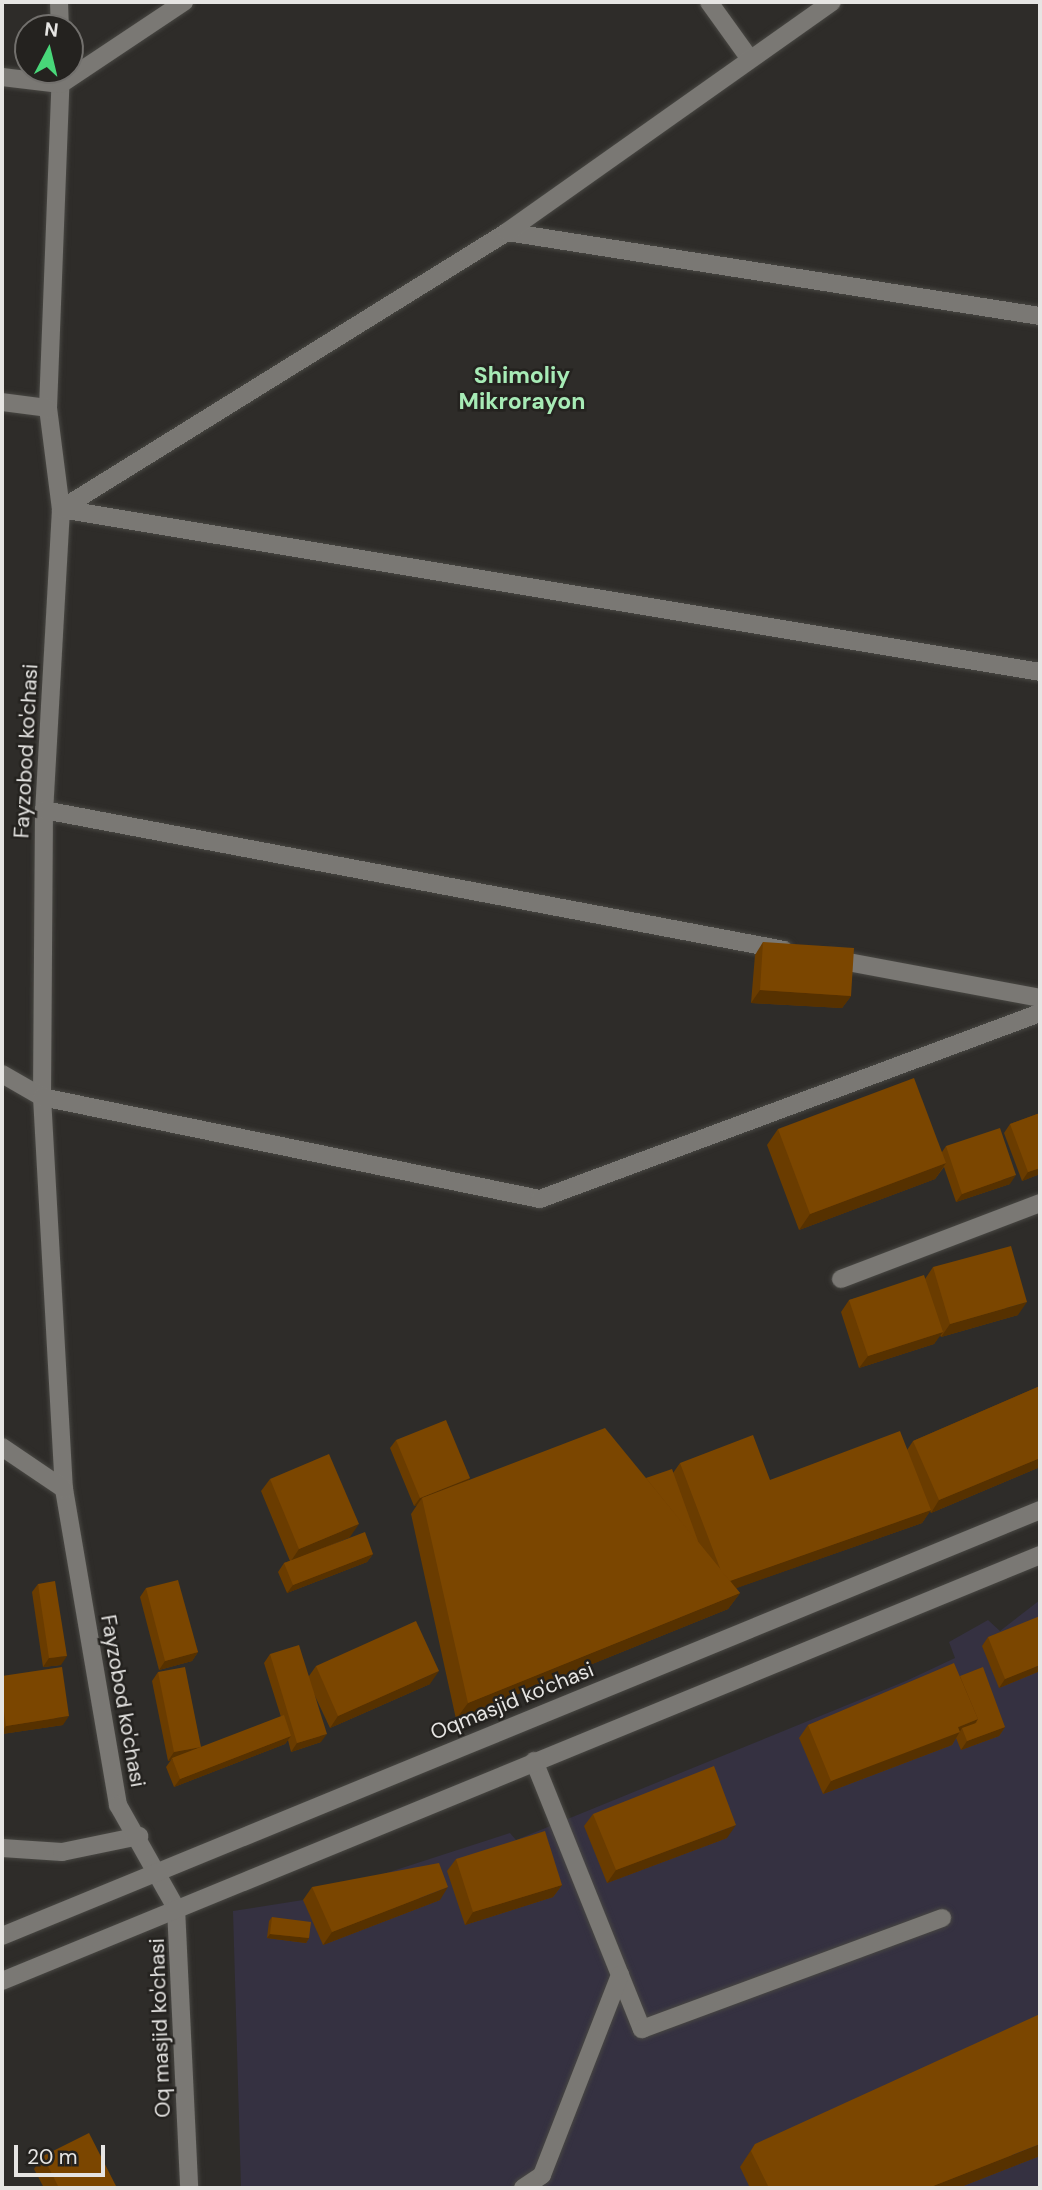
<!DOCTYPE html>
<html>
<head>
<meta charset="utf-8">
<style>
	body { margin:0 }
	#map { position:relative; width:1042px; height:2190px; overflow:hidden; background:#2e2c29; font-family:"DM Sans",sans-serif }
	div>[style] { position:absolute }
	.industrial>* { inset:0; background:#353141 }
	.roads { filter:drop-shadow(0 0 2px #484743) drop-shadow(0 0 2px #484743) }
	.service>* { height:18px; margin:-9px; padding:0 9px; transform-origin:9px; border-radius:9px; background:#7a7874 }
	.minor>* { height:18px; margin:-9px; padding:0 9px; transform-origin:9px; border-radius:9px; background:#7a7874 }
	.secondary>* { height:18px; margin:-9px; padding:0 9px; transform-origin:9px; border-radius:9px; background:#7a7874 }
	.wall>* { inset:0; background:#6a3c00 }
	.shaded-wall>* { inset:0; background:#563100 }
	.building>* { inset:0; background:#7b4600 }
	span { translate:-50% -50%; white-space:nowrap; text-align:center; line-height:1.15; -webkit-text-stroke:5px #24221f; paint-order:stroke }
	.street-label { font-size:21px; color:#e6e5e3 }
	.neighbourhood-label { font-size:23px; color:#a7ebb6; font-weight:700 }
	.frame { position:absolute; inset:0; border:4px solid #e6e5e3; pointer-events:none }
	.north { position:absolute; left:14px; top:14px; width:70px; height:70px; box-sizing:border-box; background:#24221f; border:2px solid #72706d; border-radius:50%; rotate:7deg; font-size:19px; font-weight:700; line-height:28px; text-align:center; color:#e6e5e3 }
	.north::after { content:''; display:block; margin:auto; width:24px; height:32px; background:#48d779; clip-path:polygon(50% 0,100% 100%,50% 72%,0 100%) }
	.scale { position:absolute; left:14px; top:2145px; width:91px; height:32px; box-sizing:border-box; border:4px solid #e6e5e3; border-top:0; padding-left:9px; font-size:21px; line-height:24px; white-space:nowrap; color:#e6e5e3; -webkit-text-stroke:5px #24221f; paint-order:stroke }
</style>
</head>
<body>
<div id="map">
	<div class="industrial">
		<div style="clip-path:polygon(1040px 1600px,1040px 2188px,241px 2188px,233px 1911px,303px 1900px,510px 1833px,516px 1840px,906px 1681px,955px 1658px,949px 1642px,988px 1620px,1000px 1631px)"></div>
	</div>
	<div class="roads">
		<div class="service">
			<div style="left:841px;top:1279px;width:213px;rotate:-20.9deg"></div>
			<div style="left:534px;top:1761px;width:289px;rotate:68.1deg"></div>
			<div style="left:642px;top:2029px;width:320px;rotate:-20.3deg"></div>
			<div style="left:2px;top:1848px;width:60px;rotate:3.8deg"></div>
			<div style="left:62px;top:1852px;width:79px;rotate:-11.7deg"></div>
			<div style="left:523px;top:2188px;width:23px;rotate:-34deg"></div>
			<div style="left:542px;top:2175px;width:215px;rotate:-68.7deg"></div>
		</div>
		<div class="minor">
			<div style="left:59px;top:2px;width:26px;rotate:88deg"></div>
			<div style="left:709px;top:2px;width:70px;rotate:54.3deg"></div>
			<div style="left:61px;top:70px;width:338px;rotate:92.2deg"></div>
			<div style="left:48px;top:408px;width:102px;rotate:82.7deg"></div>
			<div style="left:61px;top:509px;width:301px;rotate:93.2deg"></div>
			<div style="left:44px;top:810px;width:287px;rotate:90.4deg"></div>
			<div style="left:42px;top:1097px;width:393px;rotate:86.8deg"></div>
			<div style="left:64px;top:1489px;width:321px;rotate:80.3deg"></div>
			<div style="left:118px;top:1805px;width:118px;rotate:60.6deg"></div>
			<div style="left:176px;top:1908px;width:280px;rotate:87.3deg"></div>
			<div style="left:2px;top:77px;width:59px;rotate:6.8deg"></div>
			<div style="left:61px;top:84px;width:148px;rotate:-33.7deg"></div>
			<div style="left:507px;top:232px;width:540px;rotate:8.96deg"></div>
			<div style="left:2px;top:402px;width:46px;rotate:7.4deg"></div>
			<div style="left:61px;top:509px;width:992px;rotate:9.45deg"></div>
			<div style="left:61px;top:509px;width:525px;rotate:-31.84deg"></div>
			<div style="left:507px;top:232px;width:398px;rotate:-35.3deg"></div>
			<div style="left:44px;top:810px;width:753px;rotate:10.71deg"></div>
			<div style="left:832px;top:959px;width:212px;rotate:10.6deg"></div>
			<div style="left:2px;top:1074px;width:46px;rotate:29.9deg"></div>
			<div style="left:42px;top:1097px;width:508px;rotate:11.58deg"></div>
			<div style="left:540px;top:1199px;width:533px;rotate:-20.41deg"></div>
			<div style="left:2px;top:1447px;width:75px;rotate:34.1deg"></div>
		</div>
		<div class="secondary">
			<div style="left:2px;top:1936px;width:1122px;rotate:-22.31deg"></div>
			<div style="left:2px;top:1981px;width:1122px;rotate:-22.31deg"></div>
		</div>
	</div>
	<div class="wall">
		<div style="clip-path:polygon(763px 942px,851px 996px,842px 1008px,751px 1003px,755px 955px)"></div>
		<div style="clip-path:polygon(1040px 1113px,1040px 1174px,1022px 1181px,1004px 1133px,1010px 1124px)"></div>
		<div style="clip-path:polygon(778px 1129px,942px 1152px,946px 1146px,1010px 1184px,956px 1202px,944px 1167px,935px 1179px,799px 1230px,767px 1145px)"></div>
		<div style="clip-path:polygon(933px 1267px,1018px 1315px,941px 1337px,940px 1335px,934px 1344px,859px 1368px,841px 1312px,849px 1300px,925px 1279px)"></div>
		<div style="clip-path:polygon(1040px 1386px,1040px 1467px,931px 1513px,930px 1511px,922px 1523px,736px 1588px,740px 1593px,728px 1609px,456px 1719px,411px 1514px,417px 1505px,414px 1506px,390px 1448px,396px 1440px,470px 1478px,468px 1481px,646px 1478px,673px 1473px,680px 1463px,770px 1480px,907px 1450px,913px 1441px)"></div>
		<div style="clip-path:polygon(270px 1479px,350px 1537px,322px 1549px,373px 1554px,367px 1562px,287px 1593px,278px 1572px,284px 1563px,290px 1561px,261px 1491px)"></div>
		<div style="clip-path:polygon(38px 1584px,61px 1665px,43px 1667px,32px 1592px)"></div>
		<div style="clip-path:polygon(146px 1588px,198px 1652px,192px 1661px,159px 1670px,140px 1597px)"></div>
		<div style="clip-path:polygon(988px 1637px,1040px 1671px,999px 1688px,982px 1646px)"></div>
		<div style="clip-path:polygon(270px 1654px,309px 1676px,316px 1666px,430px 1684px,330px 1728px,314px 1694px,321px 1742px,291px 1752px,288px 1740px,285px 1744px,174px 1787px,166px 1767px,171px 1760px,168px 1761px,152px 1681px,158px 1672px,200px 1748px,281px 1717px,264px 1663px)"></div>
		<div style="clip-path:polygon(2px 1676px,63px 1725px,2px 1734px)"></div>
		<div style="clip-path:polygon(960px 1676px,1005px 1727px,999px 1736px,961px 1750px,956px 1738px,952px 1745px,823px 1794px,799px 1738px,808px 1725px)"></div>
		<div style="clip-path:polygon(593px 1814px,727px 1838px,607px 1883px,584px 1826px)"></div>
		<div style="clip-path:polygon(456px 1859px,562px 1885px,553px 1897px,465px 1925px,447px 1871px)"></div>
		<div style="clip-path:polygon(312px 1887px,440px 1900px,323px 1945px,303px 1900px)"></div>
		<div style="clip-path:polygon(272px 1917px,309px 1938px,306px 1943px,267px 1938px,269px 1921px)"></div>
		<div style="clip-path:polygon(755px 2144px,1040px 2156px,958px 2188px,750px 2188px,740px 2167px)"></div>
		<div style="clip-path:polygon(43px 2156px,117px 2188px,44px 2188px,34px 2169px)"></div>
	</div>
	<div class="shaded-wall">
		<div style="clip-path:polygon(760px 990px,851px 996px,842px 1008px,751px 1003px)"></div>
		<div style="clip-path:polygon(946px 1163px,935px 1179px,799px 1230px,810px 1214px)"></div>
		<div style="clip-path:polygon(1040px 1168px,1040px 1174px,1022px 1181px,1028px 1172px)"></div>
		<div style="clip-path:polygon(1016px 1175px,1010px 1184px,956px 1202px,962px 1194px)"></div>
		<div style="clip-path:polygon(1027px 1302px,1018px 1315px,941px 1337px,950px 1324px)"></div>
		<div style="clip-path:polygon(943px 1332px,934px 1344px,859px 1368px,868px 1356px)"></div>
		<div style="clip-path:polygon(1040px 1458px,1040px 1467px,931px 1513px,939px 1500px)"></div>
		<div style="clip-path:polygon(470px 1478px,464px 1486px,422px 1498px,417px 1505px,414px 1506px,420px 1498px)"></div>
		<div style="clip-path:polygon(931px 1510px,922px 1523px,717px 1595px,726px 1582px)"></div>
		<div style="clip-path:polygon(359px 1524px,350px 1537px,291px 1561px,299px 1549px)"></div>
		<div style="clip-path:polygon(373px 1554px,367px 1562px,287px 1593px,293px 1585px)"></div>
		<div style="clip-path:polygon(740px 1593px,728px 1609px,456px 1719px,468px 1703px)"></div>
		<div style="clip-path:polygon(198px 1652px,192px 1661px,159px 1670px,165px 1661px)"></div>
		<div style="clip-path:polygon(67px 1656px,61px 1665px,43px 1667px,49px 1658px)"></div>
		<div style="clip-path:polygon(1040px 1665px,1040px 1671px,999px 1688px,1005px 1679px)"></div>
		<div style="clip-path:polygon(439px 1671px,430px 1684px,330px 1728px,338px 1716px)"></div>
		<div style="clip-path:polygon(69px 1716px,63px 1725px,2px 1734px,2px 1732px,6px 1726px)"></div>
		<div style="clip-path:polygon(978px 1719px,970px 1731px,962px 1728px,952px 1745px,823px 1794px,831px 1781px)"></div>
		<div style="clip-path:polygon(1005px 1727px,999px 1736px,961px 1750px,967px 1741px)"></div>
		<div style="clip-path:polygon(327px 1734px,321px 1742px,291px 1752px,297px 1743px)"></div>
		<div style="clip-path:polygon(291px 1736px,285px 1744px,174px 1787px,180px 1779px)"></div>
		<div style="clip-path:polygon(201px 1747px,172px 1760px,172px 1758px,171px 1760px,168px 1761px,174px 1752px)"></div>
		<div style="clip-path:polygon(736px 1825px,727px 1838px,607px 1883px,616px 1870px)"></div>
		<div style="clip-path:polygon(562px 1885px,553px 1897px,465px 1925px,473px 1912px)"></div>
		<div style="clip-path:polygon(448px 1887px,440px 1900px,323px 1945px,332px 1932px)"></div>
		<div style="clip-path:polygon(270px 1934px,309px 1938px,306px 1943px,267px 1938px)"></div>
		<div style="clip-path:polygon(1040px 2144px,1040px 2156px,958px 2188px,928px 2188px)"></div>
	</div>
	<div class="building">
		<div style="clip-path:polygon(763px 942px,854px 948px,851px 996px,760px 990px)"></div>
		<div style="clip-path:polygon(914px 1078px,946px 1163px,810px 1214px,778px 1129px)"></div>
		<div style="clip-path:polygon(1040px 1113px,1040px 1168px,1028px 1172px,1010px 1124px)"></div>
		<div style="clip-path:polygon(1000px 1128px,1016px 1175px,962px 1194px,946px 1146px)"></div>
		<div style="clip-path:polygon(1011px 1246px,1027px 1302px,950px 1324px,933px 1267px)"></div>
		<div style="clip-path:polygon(924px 1275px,943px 1332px,868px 1356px,849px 1300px)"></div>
		<div style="clip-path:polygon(1040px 1386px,1040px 1458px,939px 1500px,913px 1441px)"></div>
		<div style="clip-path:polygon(446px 1420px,470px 1478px,420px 1498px,396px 1440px)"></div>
		<div style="clip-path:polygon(605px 1428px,740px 1593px,468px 1703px,422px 1498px)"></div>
		<div style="clip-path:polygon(900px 1431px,931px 1510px,730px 1581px,721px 1571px,680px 1463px,753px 1435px,770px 1480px)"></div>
		<div style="clip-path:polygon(329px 1454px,359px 1524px,299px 1549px,270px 1479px)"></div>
		<div style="clip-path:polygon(672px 1469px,699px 1544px,646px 1478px)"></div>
		<div style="clip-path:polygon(365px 1532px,373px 1554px,293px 1585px,284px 1563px)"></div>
		<div style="clip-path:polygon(178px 1580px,198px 1652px,165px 1661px,146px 1588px)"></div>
		<div style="clip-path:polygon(55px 1581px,67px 1656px,49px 1658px,38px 1584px)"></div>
		<div style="clip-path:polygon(1040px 1616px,1040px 1665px,1005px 1679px,988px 1637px)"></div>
		<div style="clip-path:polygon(416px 1621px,439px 1671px,338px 1716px,316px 1666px)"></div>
		<div style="clip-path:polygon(299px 1645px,327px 1734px,297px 1743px,270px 1654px)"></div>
		<div style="clip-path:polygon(954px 1663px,978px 1719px,958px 1727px,960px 1732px,831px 1781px,808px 1725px)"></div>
		<div style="clip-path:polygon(62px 1667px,69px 1716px,6px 1726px,2px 1698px,2px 1676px)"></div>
		<div style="clip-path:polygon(185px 1667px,201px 1747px,174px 1752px,158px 1672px)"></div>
		<div style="clip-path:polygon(983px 1667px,1005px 1727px,967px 1741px,962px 1728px,976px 1723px,978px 1719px,960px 1676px)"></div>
		<div style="clip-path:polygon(284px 1715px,291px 1736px,180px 1779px,172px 1758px)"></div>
		<div style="clip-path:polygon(714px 1766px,736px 1825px,616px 1870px,593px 1814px)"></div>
		<div style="clip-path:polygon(545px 1831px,562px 1885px,473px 1912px,456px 1859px)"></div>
		<div style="clip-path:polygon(439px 1863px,448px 1887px,332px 1932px,312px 1887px)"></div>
		<div style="clip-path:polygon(272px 1917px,311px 1922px,309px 1938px,270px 1934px)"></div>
		<div style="clip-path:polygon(1040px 2014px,1040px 2144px,928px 2188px,769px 2188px,751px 2151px,755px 2144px)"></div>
		<div style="clip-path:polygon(89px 2133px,117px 2188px,59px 2188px,43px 2156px)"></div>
	</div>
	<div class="street-label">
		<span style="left:26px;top:751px;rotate:-87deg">Fayzobod ko'chasi</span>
		<span style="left:123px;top:1701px;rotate:80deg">Fayzobod ko'chasi</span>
		<span style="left:512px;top:1701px;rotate:-22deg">Oqmasjid ko'chasi</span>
		<span style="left:160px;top:2028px;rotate:-92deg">Oq masjid ko'chasi</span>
	</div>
	<div class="neighbourhood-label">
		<span style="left:522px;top:388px">Shimoliy<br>Mikrorayon</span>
	</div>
	<div class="frame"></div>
	<div class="north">N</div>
	<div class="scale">20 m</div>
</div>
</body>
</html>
